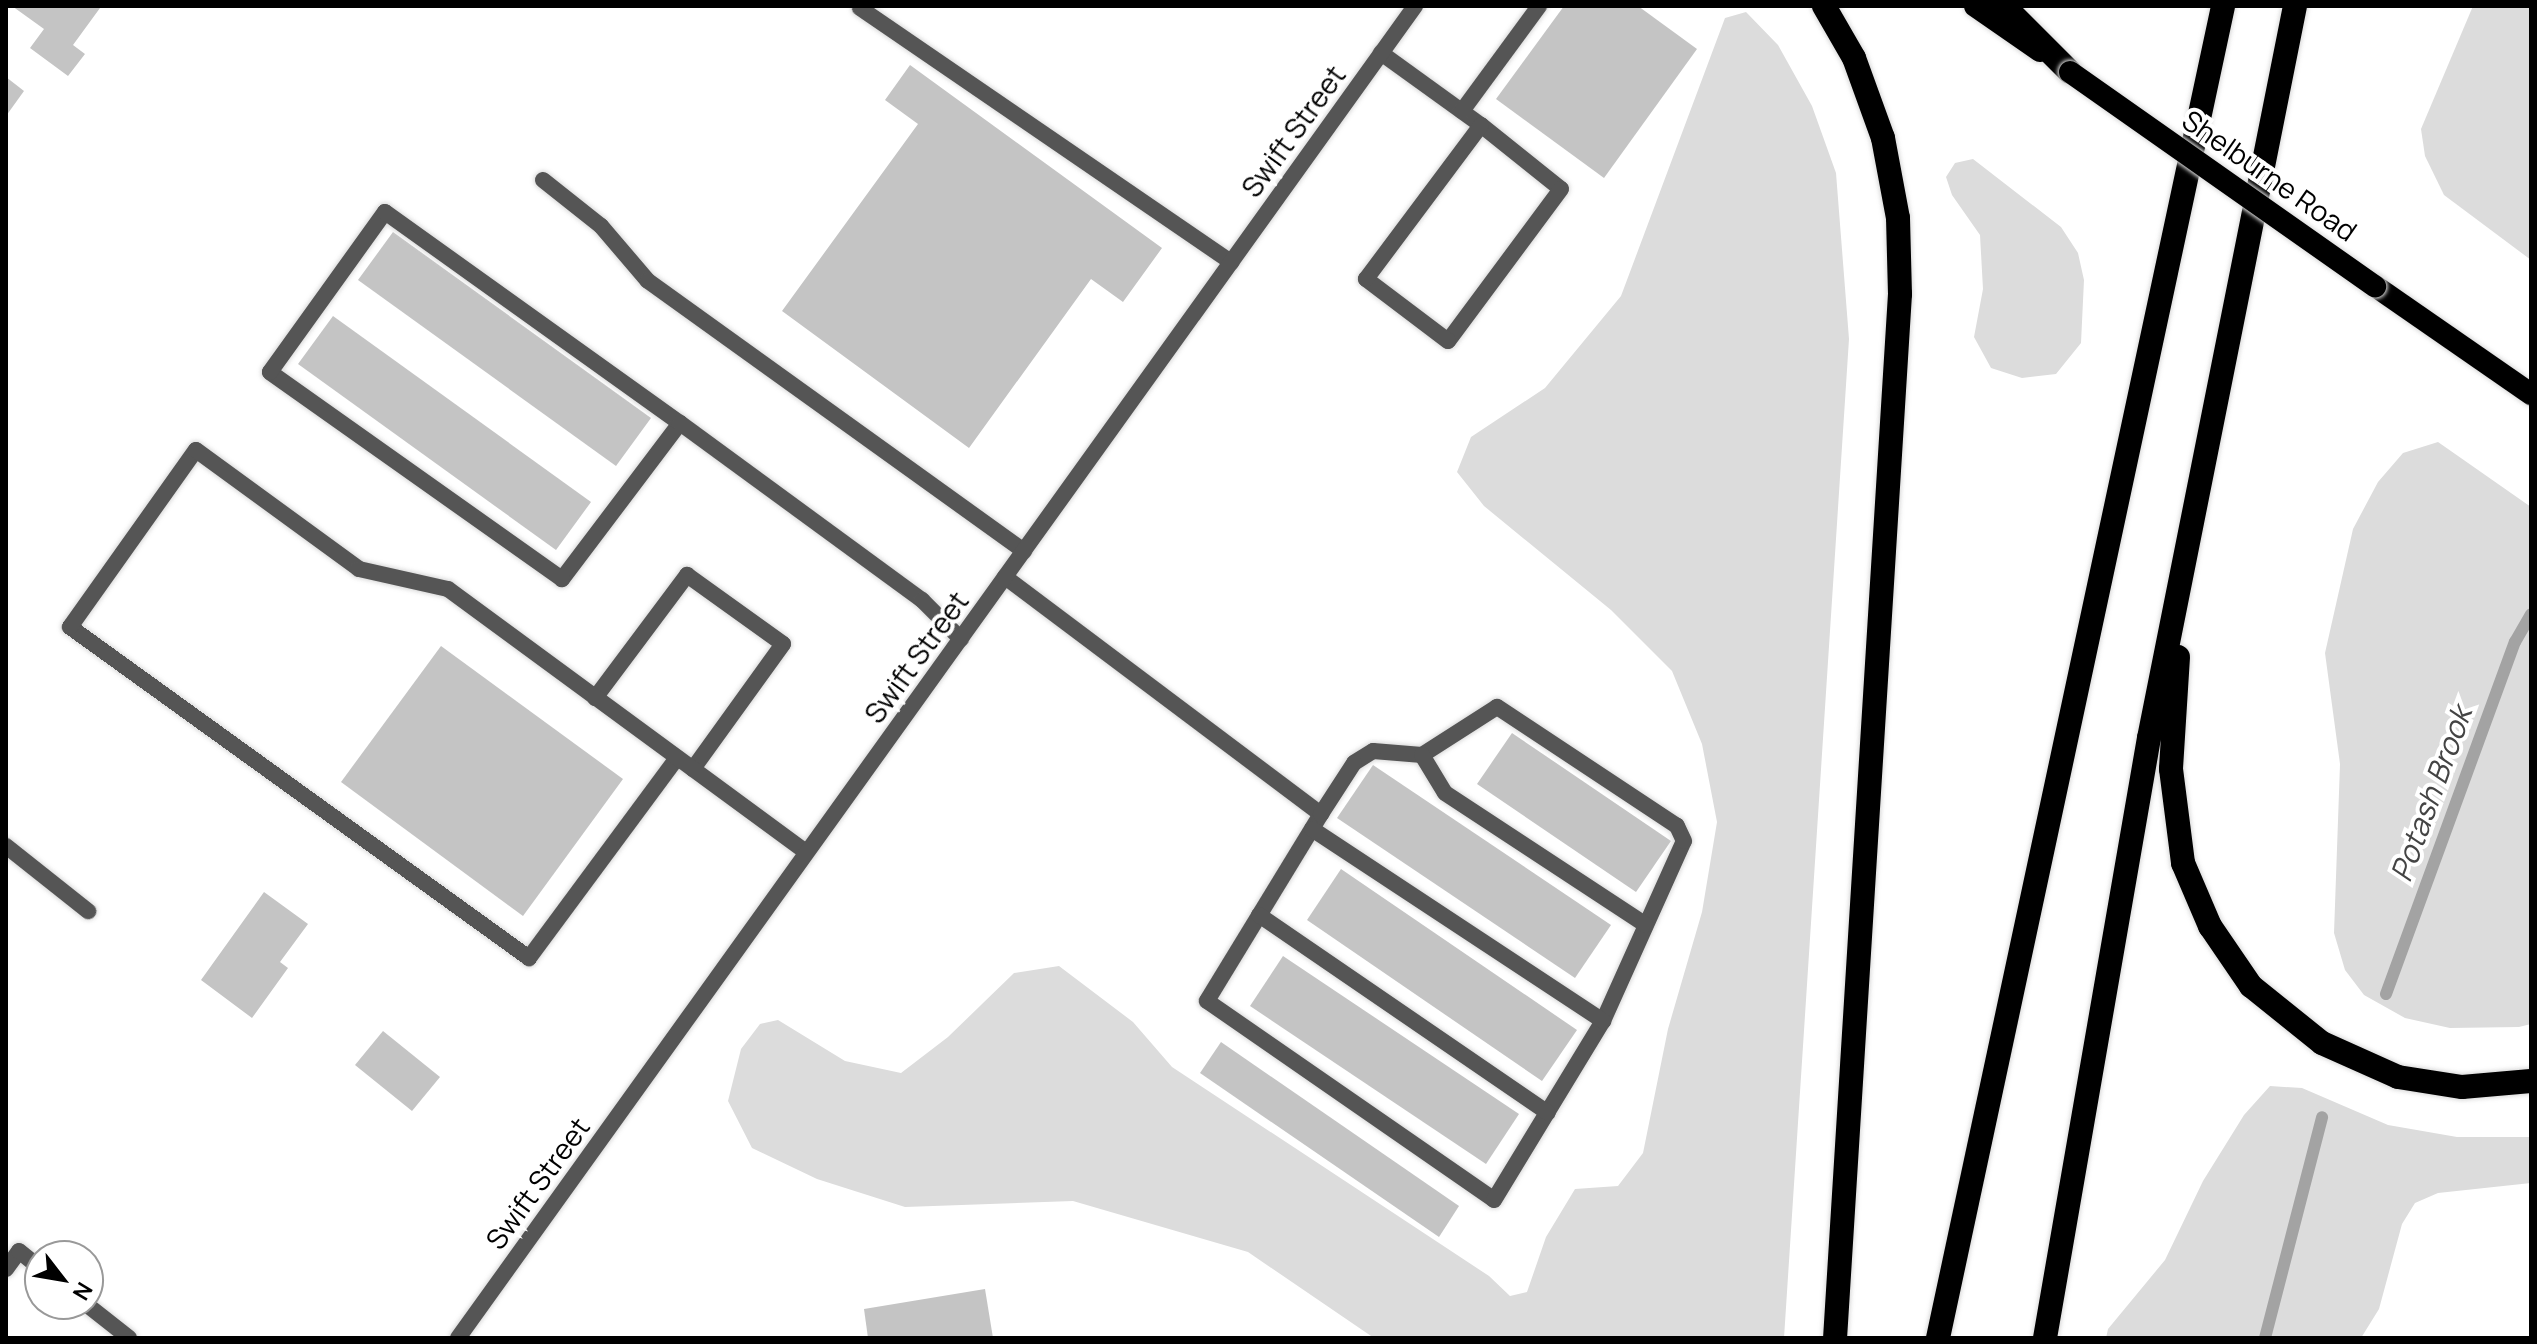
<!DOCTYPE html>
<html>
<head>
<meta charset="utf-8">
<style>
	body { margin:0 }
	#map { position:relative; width:2537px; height:1344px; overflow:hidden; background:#fff; font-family:Manrope,sans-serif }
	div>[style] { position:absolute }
	.green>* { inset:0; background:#dcdcdc }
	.stream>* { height:12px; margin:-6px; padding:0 6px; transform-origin:6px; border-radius:6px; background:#a3a3a3 }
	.building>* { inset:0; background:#c4c4c4 }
	.roads { filter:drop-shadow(0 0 2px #dbdbdb) drop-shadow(0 0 2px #dbdbdb) }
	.service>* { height:16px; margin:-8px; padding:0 8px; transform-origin:8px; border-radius:8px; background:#555 }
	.tertiary>* { height:16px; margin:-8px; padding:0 8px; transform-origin:8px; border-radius:8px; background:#555 }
	.trunk>* { height:22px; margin:-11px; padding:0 11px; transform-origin:11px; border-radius:11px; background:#000 }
	.motorway>* { height:24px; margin:-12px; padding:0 12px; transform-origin:12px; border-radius:12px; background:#000 }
	.bridges { filter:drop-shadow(0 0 2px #dbdbdb) drop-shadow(0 0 2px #dbdbdb) }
	.trunk-bridge>* { height:22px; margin:-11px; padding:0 11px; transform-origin:11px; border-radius:11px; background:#000 }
	span { translate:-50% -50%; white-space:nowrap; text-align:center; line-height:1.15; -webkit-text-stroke:8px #fff; paint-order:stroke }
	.street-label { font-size:28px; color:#000 }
	.water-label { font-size:30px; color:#444; font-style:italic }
	.frame { position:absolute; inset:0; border:8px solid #000; pointer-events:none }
	.north { position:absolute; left:24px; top:1240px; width:80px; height:80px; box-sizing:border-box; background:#fff; border:2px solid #999; border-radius:50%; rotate:121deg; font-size:22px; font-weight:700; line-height:32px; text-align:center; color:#000 }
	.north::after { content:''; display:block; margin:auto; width:28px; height:36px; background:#000; clip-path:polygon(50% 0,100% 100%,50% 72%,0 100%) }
</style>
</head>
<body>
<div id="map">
	<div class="green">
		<div style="clip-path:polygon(2473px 6px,2531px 6px,2531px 260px,2444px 195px,2425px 156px,2421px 129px)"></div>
		<div style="clip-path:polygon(1746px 12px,1778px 45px,1812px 106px,1836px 173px,1849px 339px,1784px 1338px,1374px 1338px,1248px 1252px,1073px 1201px,905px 1207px,817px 1179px,752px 1148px,728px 1101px,741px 1049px,760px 1024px,778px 1020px,845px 1061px,901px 1073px,948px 1037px,1014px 973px,1059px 966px,1133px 1022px,1172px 1067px,1489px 1276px,1510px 1296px,1527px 1292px,1546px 1237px,1575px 1189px,1618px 1186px,1643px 1153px,1668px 1029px,1702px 912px,1717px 822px,1702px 744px,1672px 671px,1611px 610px,1484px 506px,1457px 472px,1471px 437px,1545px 388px,1621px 296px,1725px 18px)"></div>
		<div style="clip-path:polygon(1973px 159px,2061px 227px,2078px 253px,2084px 280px,2081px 343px,2056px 374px,2022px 378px,1991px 368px,1974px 337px,1983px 289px,1980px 235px,1952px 195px,1946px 177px,1955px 163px)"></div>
		<div style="clip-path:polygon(2438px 442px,2531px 507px,2531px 1024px,2519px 1027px,2450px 1028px,2405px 1018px,2364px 995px,2345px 970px,2334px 933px,2340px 764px,2325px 653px,2353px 529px,2378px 482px,2403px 453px)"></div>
		<div style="clip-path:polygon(2270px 1086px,2302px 1088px,2388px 1125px,2457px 1137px,2531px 1137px,2531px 1183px,2438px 1193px,2415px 1203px,2402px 1224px,2379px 1309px,2361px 1338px,2106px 1338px,2108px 1329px,2165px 1260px,2203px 1181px,2244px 1115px)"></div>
	</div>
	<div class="stream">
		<div style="left:2386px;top:994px;width:375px;rotate:-69.9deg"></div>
		<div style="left:2515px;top:642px;width:32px;rotate:-60deg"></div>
		<div style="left:2265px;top:1338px;width:228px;rotate:-75.5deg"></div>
	</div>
	<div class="building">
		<div style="clip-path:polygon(12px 6px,100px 8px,73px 45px,85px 54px,68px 76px,30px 48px,44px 29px)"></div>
		<div style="clip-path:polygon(1564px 6px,1638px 6px,1697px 49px,1604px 178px,1496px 99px)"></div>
		<div style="clip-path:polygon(910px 65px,1162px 248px,1123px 302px,1091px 279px,969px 448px,782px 311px,918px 124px,885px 100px)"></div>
		<div style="clip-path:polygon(6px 77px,24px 91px,6px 116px)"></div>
		<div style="clip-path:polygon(393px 232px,651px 418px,616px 466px,358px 280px)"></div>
		<div style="clip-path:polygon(333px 316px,591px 502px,556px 550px,298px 364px)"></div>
		<div style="clip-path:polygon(441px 646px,623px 779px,523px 916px,341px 782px)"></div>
		<div style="clip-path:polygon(1512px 733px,1671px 841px,1636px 892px,1477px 784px)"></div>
		<div style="clip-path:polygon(1373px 765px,1611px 925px,1575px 978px,1337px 818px)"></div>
		<div style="clip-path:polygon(1341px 869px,1577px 1030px,1542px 1081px,1307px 920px)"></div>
		<div style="clip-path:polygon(264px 892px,308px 924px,280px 962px,288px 968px,252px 1018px,201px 980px)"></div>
		<div style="clip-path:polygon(1283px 956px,1519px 1114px,1486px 1164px,1250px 1006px)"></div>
		<div style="clip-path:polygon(383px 1031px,440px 1077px,412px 1111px,355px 1065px)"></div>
		<div style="clip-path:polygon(1221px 1042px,1459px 1206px,1439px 1237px,1200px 1073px)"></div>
		<div style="clip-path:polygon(985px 1289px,993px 1338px,868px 1338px,864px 1309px)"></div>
	</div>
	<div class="roads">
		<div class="service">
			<div style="left:860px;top:8px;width:450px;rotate:34.4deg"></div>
			<div style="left:1381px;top:53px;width:123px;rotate:35.8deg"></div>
			<div style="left:1481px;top:125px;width:102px;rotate:38.7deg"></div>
			<div style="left:1561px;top:189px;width:189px;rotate:126.6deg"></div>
			<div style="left:1448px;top:341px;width:103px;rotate:-142.9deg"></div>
			<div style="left:1366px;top:279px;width:192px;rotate:-53.2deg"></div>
			<div style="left:1462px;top:111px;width:130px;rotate:-53.7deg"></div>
			<div style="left:543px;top:180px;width:74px;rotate:38.4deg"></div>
			<div style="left:601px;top:226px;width:72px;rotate:49.5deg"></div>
			<div style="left:648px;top:281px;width:463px;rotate:35.7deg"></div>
			<div style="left:680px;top:423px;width:196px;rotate:127.1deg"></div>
			<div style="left:562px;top:579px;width:358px;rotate:-144.7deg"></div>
			<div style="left:270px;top:372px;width:197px;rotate:-54.3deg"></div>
			<div style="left:385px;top:212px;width:363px;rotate:35.6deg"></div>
			<div style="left:680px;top:423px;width:300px;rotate:36.2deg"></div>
			<div style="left:922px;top:600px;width:55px;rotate:45deg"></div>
			<div style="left:1005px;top:577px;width:395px;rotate:36.9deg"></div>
			<div style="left:1321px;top:814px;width:219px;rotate:121.4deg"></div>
			<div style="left:1207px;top:1001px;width:349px;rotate:34.7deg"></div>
			<div style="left:1494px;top:1200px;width:210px;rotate:-58.7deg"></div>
			<div style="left:1603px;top:1021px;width:197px;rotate:-65.8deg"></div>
			<div style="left:1684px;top:841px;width:17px;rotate:-115deg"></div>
			<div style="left:1677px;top:826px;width:216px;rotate:-146.5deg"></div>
			<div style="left:1497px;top:707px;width:89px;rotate:147.4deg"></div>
			<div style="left:1422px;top:755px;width:49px;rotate:-175.3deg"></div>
			<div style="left:1373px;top:751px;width:22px;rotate:148deg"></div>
			<div style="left:1354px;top:763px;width:61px;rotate:122.9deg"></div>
			<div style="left:595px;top:698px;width:154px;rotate:-53.2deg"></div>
			<div style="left:687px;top:575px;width:118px;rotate:35.7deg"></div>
			<div style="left:783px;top:644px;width:154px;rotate:125.8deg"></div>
			<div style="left:1422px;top:755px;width:44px;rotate:58.8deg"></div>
			<div style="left:1445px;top:793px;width:240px;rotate:33.3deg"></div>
			<div style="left:677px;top:758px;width:249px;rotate:126.5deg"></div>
			<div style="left:529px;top:958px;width:566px;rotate:-144.2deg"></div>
			<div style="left:70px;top:627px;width:217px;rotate:-54.6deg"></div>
			<div style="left:196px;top:450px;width:202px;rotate:36.1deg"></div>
			<div style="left:359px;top:569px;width:91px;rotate:12.7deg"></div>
			<div style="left:448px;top:589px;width:444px;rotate:36.3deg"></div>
			<div style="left:1312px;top:829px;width:349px;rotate:33.4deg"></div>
			<div style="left:6px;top:846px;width:105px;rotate:38.4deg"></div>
			<div style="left:1259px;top:915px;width:350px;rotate:34.4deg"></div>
			<div style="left:6px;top:1269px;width:22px;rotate:-54deg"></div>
			<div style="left:19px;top:1251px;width:27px;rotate:39deg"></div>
			<div style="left:86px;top:1304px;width:55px;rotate:38.3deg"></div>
		</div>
		<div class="tertiary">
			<div style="left:458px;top:1338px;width:1640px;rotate:-54.3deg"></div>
		</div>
		<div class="trunk">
			<div style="left:1975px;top:6px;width:79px;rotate:34.7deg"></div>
			<div style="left:2375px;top:286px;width:190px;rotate:34.7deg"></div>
		</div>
		<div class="motorway">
			<div style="left:1824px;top:6px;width:60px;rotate:60deg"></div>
			<div style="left:1854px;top:58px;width:85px;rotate:70.1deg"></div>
			<div style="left:1883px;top:138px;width:81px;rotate:79.4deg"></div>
			<div style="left:1898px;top:218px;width:76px;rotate:88.5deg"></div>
			<div style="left:1900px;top:294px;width:1046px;rotate:93.56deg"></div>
			<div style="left:2004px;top:6px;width:93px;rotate:45deg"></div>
			<div style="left:2178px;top:657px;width:112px;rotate:93.6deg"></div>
			<div style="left:2171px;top:769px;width:95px;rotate:82.7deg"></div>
			<div style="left:2183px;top:863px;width:69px;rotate:66.8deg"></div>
			<div style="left:2210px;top:926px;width:73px;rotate:55.7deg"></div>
			<div style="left:2251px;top:986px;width:91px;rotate:38.8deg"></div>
			<div style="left:2322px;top:1043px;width:83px;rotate:24.1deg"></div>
			<div style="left:2398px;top:1077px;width:65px;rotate:8.9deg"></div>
			<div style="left:2462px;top:1087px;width:69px;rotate:-5deg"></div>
			<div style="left:1938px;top:1338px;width:1362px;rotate:-77.92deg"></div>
			<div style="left:2045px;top:1338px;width:609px;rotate:-80.17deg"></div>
			<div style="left:2149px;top:738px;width:746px;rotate:-78.72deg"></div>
		</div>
	</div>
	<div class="bridges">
		<div class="trunk-bridge">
			<div style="left:2070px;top:72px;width:373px;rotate:35.1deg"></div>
		</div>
	</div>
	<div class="street-label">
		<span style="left:1293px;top:131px;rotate:-54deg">Swift Street</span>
		<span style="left:2270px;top:175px;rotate:35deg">Shelburne Road</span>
		<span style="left:916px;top:657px;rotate:-54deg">Swift Street</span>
		<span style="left:537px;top:1183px;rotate:-54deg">Swift Street</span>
	</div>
	<div class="water-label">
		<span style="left:2431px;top:794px;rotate:-70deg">Potash Brook</span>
	</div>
	<div class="frame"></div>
	<div class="north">N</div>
</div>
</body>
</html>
